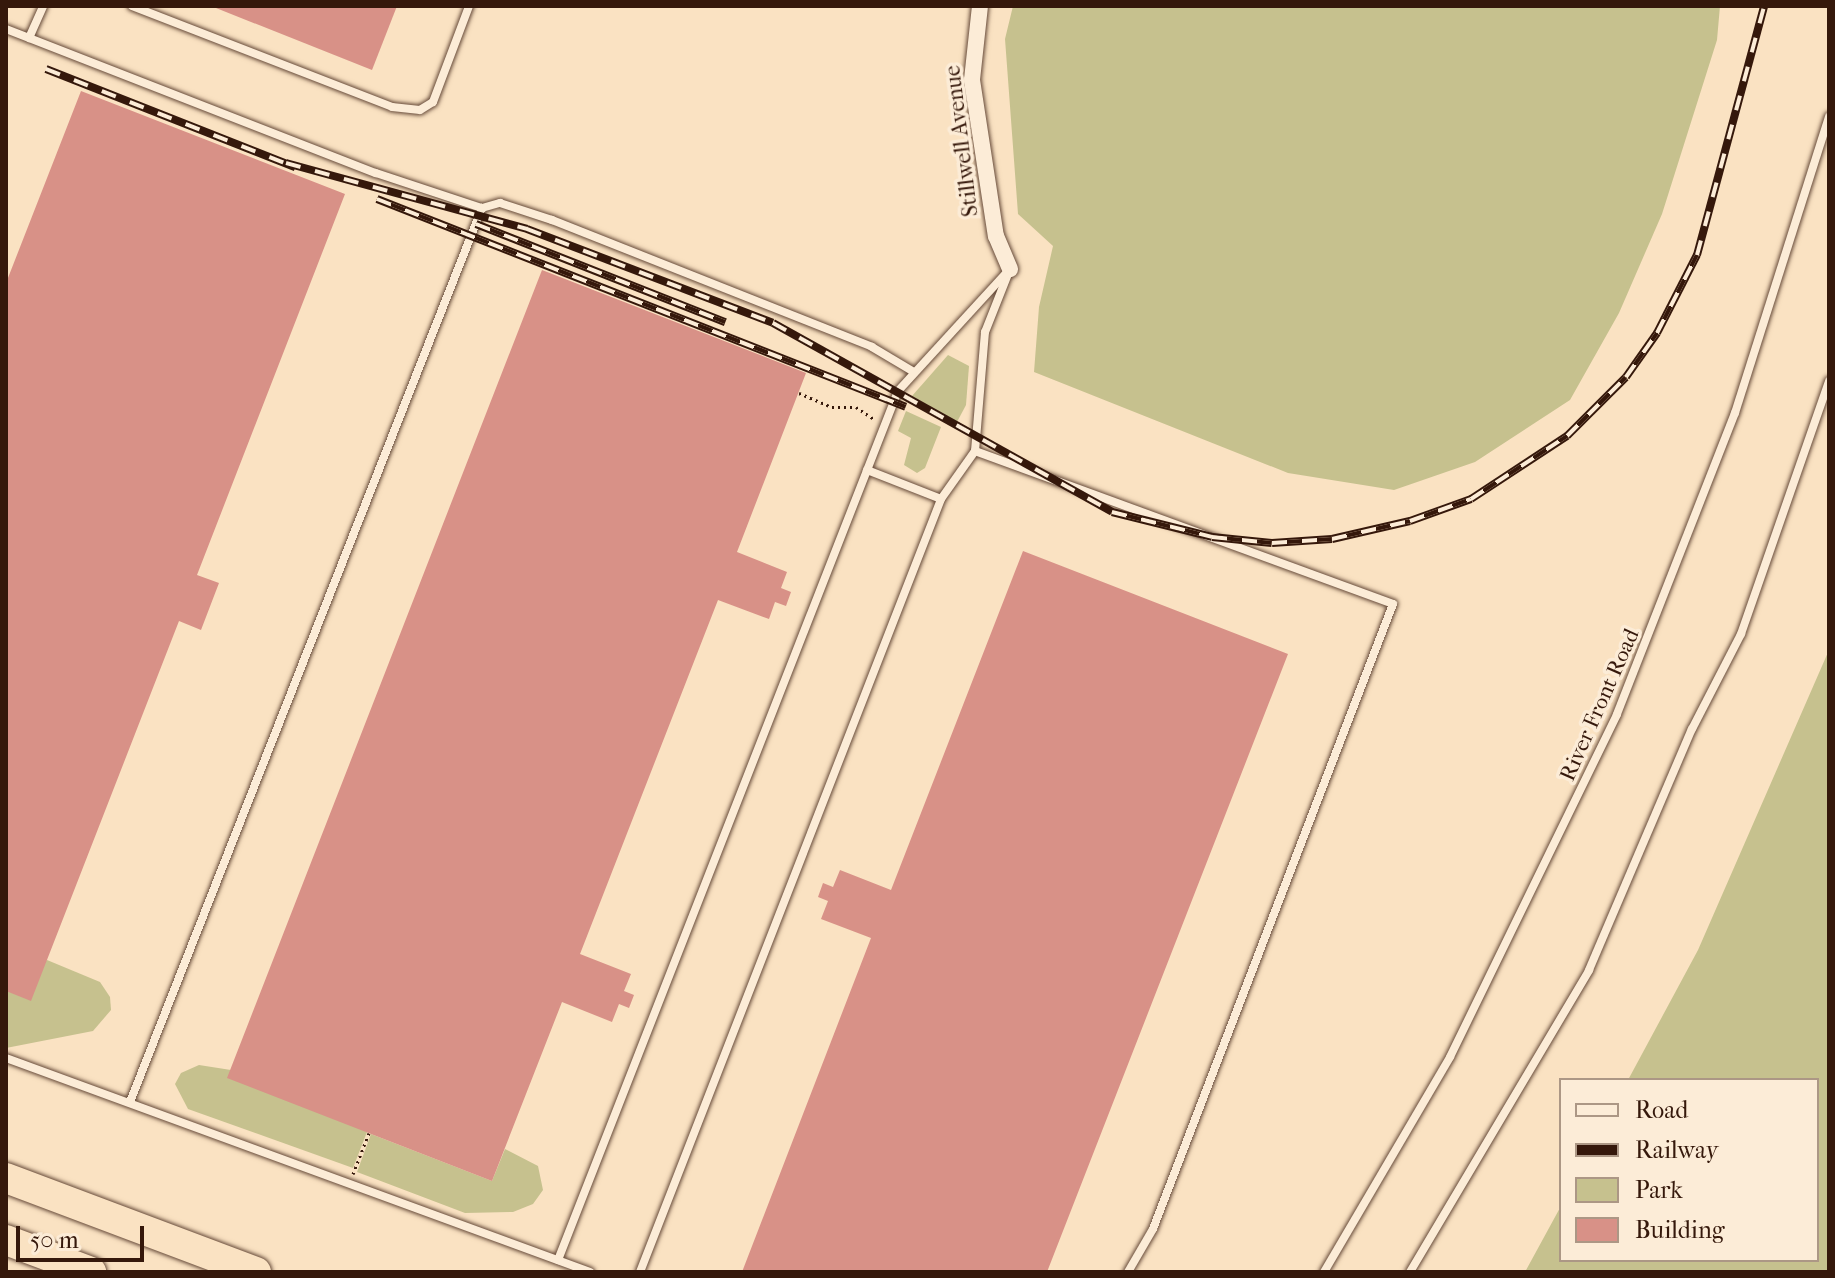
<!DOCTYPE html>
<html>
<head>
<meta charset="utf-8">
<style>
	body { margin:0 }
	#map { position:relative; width:1835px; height:1278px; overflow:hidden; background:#fae2c2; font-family:"IM FELL French Canon",serif }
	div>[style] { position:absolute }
	.green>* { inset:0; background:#c6c18e }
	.building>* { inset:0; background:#d89187 }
	.path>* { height:3px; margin-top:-1.5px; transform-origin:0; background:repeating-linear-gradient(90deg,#35180b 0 2px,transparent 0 6px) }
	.roads { filter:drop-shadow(0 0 2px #664a39) drop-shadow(0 0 2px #664a39) }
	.service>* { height:8px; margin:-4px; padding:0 4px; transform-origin:4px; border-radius:4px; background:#fcecd7 }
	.minor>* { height:16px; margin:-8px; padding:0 8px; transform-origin:8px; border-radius:8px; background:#fcecd7 }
	.motorway>* { height:30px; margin:-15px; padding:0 15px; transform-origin:15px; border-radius:15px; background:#fae2c2 }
	.rail>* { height:8px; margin-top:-4px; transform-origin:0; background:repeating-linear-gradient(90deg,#fcecd7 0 15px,#35180b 0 30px); box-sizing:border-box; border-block:2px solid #35180b }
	span { translate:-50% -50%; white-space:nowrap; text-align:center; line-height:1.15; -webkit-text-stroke:7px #fcecd7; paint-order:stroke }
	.street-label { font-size:22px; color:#35180b }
	.frame { position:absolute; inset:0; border:8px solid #35180b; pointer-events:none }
	.legend { position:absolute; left:1559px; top:1078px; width:260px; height:184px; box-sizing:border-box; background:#fcecd7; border:2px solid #ac9785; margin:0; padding:10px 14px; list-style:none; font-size:24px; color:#35180b }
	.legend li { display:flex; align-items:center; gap:16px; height:40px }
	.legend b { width:40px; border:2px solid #ac9785 }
	.scale { position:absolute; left:16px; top:1226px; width:128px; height:36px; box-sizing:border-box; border:4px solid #35180b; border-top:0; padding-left:10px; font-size:24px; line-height:28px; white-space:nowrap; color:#35180b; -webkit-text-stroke:6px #fcecd7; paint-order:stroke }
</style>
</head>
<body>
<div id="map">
	<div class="green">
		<div style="clip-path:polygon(1013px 6px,1720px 6px,1717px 40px,1662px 214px,1619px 313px,1570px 400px,1475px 462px,1394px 490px,1288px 473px,1034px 372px,1039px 307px,1053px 246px,1018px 214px,1005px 39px)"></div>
		<div style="clip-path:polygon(948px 355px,969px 366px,966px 405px,957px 422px,912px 396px)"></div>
		<div style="clip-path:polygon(906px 411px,941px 427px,925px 468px,917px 473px,904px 465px,911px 438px,898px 431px)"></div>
		<div style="clip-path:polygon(1829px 650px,1829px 1272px,1525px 1272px,1561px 1206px,1561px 1260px,1817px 1260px,1817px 1080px,1628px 1080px,1698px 950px)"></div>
		<div style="clip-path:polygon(47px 960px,100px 982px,110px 997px,111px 1010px,93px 1031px,6px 1048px,6px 991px)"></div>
		<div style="clip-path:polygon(199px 1065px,231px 1070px,367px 1132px,353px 1168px,188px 1109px,175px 1084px,181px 1073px)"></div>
		<div style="clip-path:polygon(371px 1134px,492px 1181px,505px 1149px,538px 1166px,543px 1190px,533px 1204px,513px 1212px,465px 1213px,357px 1172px)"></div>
	</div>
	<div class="building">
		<div style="clip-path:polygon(211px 6px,397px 6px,372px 70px)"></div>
		<div style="clip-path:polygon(81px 91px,345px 194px,197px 575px,219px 583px,201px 630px,179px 621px,31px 1001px,6px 991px,6px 283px)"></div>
		<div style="clip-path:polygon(542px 270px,806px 373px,737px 552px,787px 572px,781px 588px,791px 592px,786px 606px,775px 602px,769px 619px,718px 600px,580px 954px,631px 974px,624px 991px,634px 995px,629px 1008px,619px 1004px,612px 1022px,562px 1002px,492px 1181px,227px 1078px)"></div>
		<div style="clip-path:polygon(1023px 551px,1288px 654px,1047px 1272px,742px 1272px,871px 938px,821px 919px,828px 901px,818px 897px,823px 883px,833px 887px,840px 870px,891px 890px)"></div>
	</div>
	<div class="path">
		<div style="left:799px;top:393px;width:36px;rotate:23deg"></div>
		<div style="left:832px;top:407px;width:24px"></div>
		<div style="left:856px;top:407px;width:23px;rotate:34deg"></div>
		<div style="left:353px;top:1174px;width:44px;rotate:-68.7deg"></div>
	</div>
	<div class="roads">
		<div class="service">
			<div style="left:132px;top:6px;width:279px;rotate:21.2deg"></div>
			<div style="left:392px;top:107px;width:28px;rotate:6deg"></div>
			<div style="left:420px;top:110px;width:15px;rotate:-32deg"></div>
			<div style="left:433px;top:102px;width:103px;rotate:-69.4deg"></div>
			<div style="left:6px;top:29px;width:397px;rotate:21.3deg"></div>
			<div style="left:376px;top:173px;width:112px;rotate:18.3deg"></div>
			<div style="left:29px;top:38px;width:35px;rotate:-66deg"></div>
			<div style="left:1010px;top:269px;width:68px;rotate:111.6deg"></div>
			<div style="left:985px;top:332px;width:119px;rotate:94.8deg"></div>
			<div style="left:975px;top:451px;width:445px;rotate:20.1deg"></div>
			<div style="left:1393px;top:604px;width:669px;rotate:111.01deg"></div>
			<div style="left:1153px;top:1229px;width:50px;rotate:120.2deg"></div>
			<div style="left:867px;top:470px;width:79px;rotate:21.4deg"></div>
			<div style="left:6px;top:1058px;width:622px;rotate:20.12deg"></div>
			<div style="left:130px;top:1102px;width:961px;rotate:-68.51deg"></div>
			<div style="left:482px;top:208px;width:19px;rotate:-16deg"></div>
			<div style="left:500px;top:203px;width:55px;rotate:18.1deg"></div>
			<div style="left:552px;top:220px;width:344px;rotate:21.6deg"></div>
			<div style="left:872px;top:347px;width:49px;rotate:30.8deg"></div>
			<div style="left:558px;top:1260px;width:933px;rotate:-68.63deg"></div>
			<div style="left:898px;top:391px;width:161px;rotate:-47.5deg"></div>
			<div style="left:640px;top:1272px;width:830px;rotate:-68.72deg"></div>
			<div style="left:941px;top:499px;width:59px;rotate:-54.7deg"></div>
			<div style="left:1324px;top:1272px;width:249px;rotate:-59.6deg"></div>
			<div style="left:1450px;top:1057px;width:381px;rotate:-64deg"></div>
			<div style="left:1617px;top:714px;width:323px;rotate:-68.6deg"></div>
			<div style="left:1735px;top:413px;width:311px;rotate:-72.4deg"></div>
			<div style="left:1410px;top:1272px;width:351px;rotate:-59.3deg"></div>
			<div style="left:1589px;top:970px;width:262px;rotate:-66.9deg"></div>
			<div style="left:1692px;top:729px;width:107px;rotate:-62.7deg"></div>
			<div style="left:1741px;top:634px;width:268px;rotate:-70.8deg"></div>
		</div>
		<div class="minor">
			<div style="left:980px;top:6px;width:74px;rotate:96.2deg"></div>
			<div style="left:972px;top:80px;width:158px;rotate:81.3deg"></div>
			<div style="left:996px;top:236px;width:36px;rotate:67deg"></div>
		</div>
		<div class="motorway">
			<div style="left:6px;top:1178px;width:267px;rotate:20.6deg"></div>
			<div style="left:6px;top:1240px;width:91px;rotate:20.6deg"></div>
		</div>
	</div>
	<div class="rail">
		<div style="left:46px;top:69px;width:268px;rotate:21.5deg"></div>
		<div style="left:286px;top:163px;width:250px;rotate:15.3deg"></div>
		<div style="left:527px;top:229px;width:263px;rotate:20.9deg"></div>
		<div style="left:773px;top:323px;width:388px;rotate:29.1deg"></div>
		<div style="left:1112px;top:512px;width:103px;rotate:14deg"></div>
		<div style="left:1212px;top:537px;width:60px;rotate:5.7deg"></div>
		<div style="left:1272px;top:543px;width:60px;rotate:-3.8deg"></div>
		<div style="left:1332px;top:539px;width:80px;rotate:-13deg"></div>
		<div style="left:1410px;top:521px;width:65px;rotate:-19.8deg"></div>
		<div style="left:1471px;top:499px;width:115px;rotate:-33.3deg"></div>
		<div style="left:1567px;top:436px;width:83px;rotate:-45deg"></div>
		<div style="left:1626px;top:377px;width:54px;rotate:-54.8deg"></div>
		<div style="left:1657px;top:333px;width:88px;rotate:-62.9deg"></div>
		<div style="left:1697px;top:255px;width:258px;rotate:-74.9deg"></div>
		<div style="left:377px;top:199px;width:568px;rotate:21.46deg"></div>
		<div style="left:476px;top:224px;width:268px;rotate:21.5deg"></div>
	</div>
	<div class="street-label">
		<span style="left:962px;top:141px;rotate:-97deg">Stillwell Avenue</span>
		<span style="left:1600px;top:705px;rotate:-66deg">River Front Road</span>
	</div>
	<div class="frame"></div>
	<ul class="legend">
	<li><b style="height:10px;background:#fcecd7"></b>Road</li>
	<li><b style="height:10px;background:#35180b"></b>Railway</li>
	<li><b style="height:22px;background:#c6c18e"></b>Park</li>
	<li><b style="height:22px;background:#d89187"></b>Building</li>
	</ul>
	<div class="scale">50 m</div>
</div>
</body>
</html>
